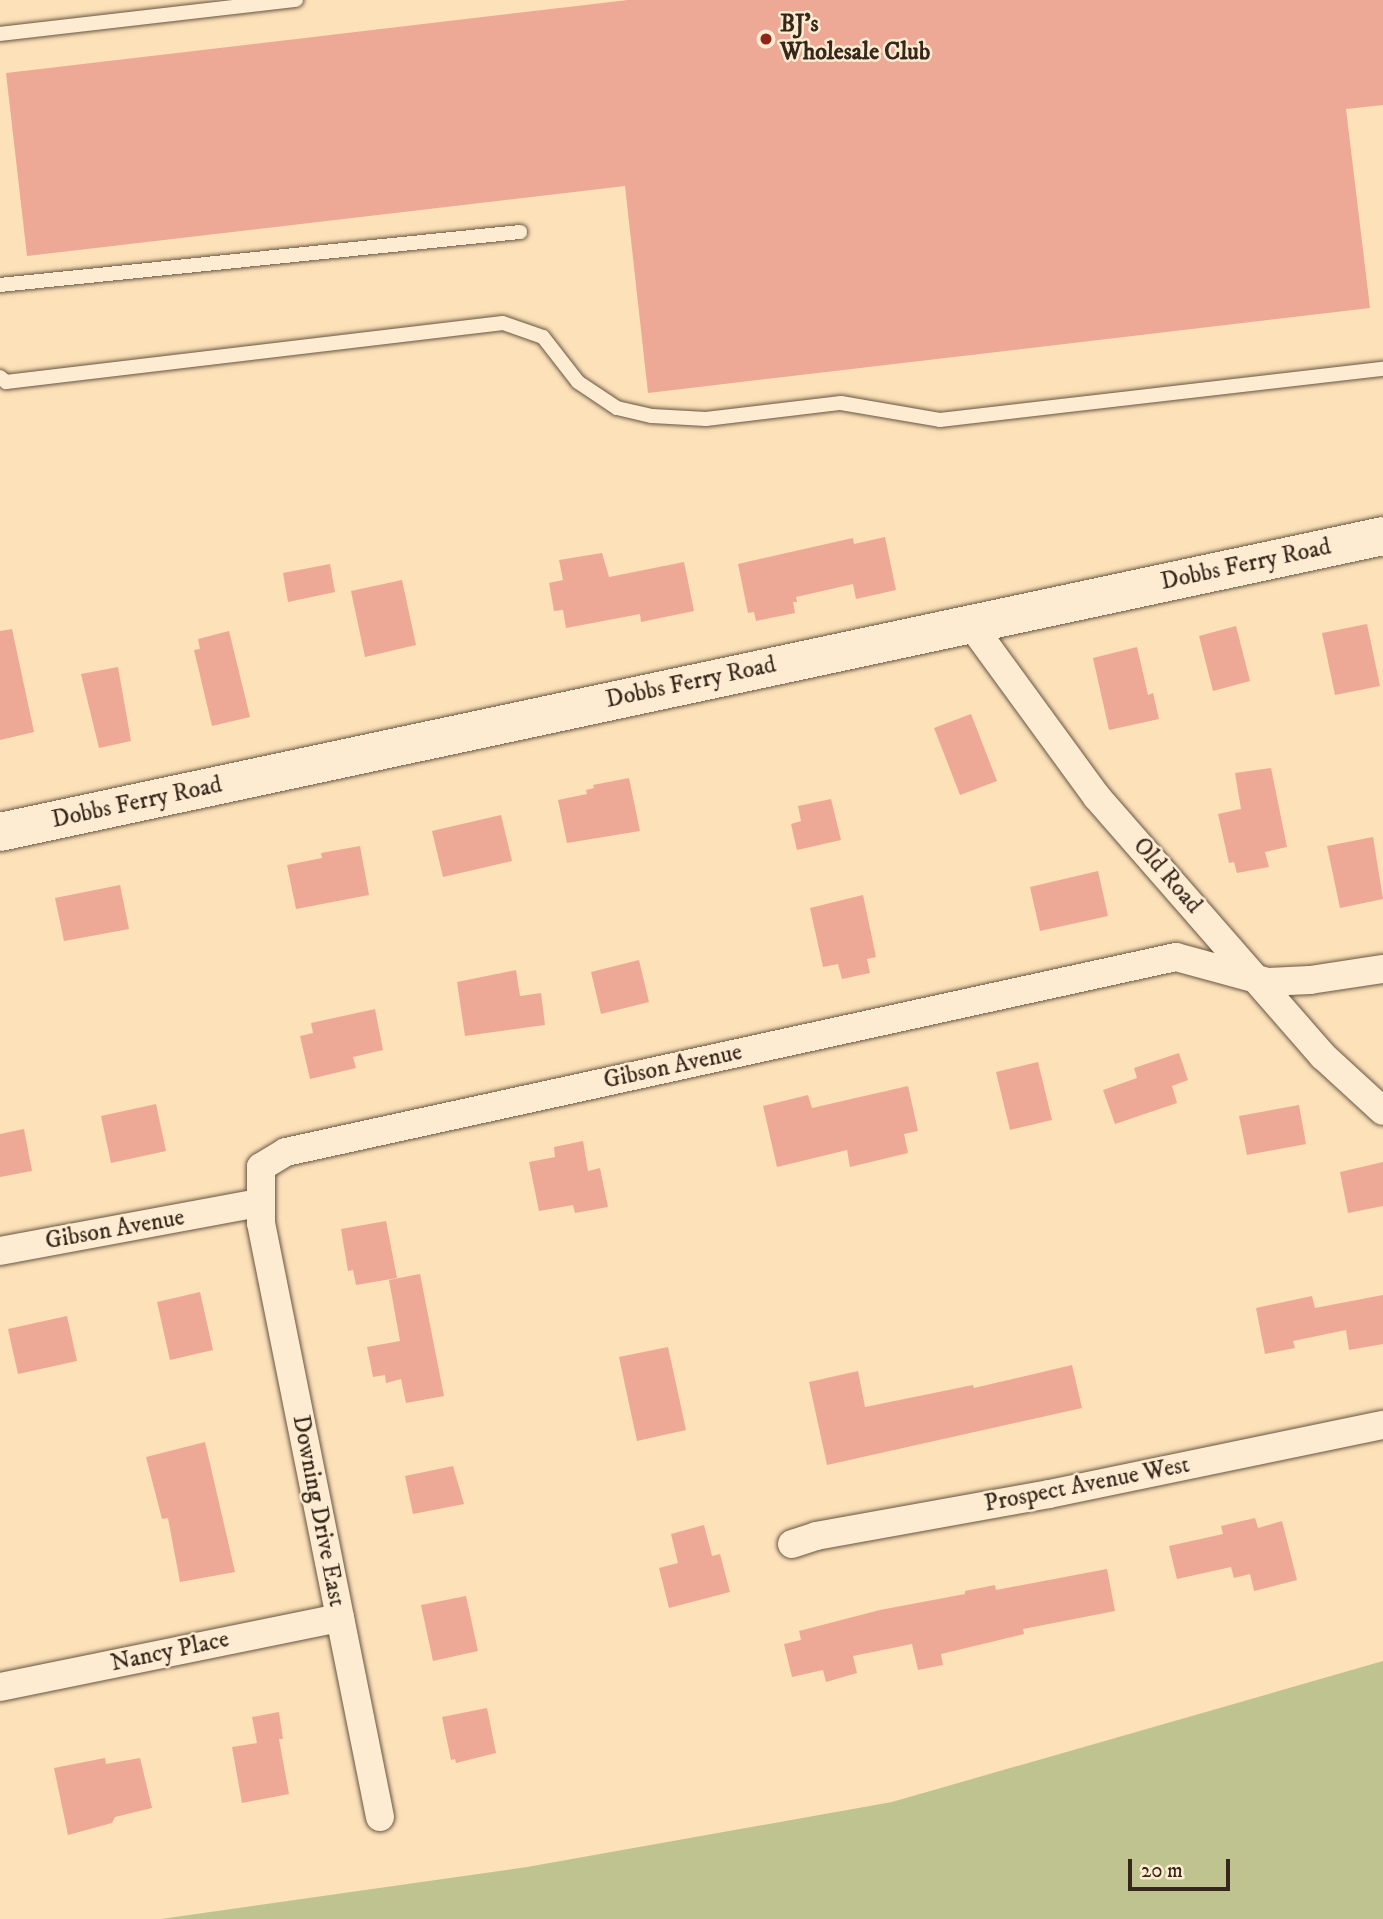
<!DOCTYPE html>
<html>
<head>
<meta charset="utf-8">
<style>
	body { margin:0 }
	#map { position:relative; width:1383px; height:1919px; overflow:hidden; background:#fce1b9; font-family:"IM FELL DW Pica",serif }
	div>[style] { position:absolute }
	.green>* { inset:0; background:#bec390 }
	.building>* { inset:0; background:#eda995 }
	.roads { filter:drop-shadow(0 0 2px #685642) drop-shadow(0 0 2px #685642) }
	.service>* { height:14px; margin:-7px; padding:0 7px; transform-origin:7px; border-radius:7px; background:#fdecd2 }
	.minor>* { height:28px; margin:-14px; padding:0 14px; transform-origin:14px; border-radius:14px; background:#fdecd2 }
	.secondary>* { height:38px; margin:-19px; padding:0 19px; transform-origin:19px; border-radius:19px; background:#fdecd2 }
	.dots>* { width:19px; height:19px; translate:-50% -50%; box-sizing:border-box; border:4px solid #fdecd2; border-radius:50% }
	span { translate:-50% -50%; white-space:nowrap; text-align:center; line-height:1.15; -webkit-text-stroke:5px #fdecd2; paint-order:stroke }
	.poi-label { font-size:24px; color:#36271b; font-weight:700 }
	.left { translate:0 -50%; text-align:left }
	.street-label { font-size:24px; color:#36271b }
	.scale { position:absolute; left:1128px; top:1859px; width:102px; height:32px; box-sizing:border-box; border:4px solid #36271b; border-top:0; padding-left:9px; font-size:21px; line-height:24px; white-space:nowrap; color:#36271b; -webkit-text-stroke:5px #fdecd2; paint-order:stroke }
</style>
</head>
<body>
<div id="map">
	<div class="green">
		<div style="clip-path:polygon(1383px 1661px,1383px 1919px,161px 1919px,527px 1867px,892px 1802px)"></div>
	</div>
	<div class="building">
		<div style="clip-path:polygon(628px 0,1383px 0,1383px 105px,1346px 109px,1370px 308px,648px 393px,625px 186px,27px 256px,6px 73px)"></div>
		<div style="clip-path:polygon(885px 537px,896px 590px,856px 599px,853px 584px,796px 597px,797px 602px,793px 602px,795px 613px,756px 621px,754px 612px,748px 613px,738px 564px,853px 538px,854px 544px)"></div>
		<div style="clip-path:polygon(602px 553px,609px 577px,684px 562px,694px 611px,641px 622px,640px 614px,566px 628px,563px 610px,554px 611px,549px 583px,563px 580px,559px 560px)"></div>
		<div style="clip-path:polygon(330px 564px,335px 592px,288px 602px,283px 573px)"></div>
		<div style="clip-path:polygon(402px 580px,416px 645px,365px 657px,351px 591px)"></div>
		<div style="clip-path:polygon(1367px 624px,1380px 686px,1335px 695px,1322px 633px)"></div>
		<div style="clip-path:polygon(1236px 626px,1250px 681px,1213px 691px,1199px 636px)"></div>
		<div style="clip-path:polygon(12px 629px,34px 732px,0 740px,0 631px)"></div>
		<div style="clip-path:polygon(229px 631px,250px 717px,212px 726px,194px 650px,200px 649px,198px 639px)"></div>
		<div style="clip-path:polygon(1137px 647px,1148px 695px,1153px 693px,1159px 719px,1109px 730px,1093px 658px)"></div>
		<div style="clip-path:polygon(118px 667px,131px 741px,99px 748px,81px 674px)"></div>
		<div style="clip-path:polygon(971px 714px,997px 781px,960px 795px,934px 728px)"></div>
		<div style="clip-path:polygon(1271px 768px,1287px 847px,1265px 852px,1269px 867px,1237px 873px,1234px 862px,1229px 863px,1218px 814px,1241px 809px,1235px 773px)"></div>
		<div style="clip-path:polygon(629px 778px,640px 831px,567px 843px,558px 800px,587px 794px,586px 790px,594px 788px,593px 785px)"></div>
		<div style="clip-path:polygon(831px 799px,841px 840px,797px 850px,791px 824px,801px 821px,798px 806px)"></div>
		<div style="clip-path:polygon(501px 815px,512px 861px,443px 877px,432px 831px)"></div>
		<div style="clip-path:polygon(1373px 837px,1383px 899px,1340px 908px,1327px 846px)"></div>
		<div style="clip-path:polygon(360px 846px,369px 895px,296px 909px,287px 865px,322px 858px,321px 853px)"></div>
		<div style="clip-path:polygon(1098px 871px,1108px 916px,1040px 931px,1030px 887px)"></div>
		<div style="clip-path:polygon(120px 885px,129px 929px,64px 941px,55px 898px)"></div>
		<div style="clip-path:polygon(863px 895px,876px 957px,867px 959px,870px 973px,842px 979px,838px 964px,823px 967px,810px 908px)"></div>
		<div style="clip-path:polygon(639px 960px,649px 1002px,601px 1014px,591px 972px)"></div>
		<div style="clip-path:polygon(516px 970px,520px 996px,541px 993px,545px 1025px,465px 1036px,457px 982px)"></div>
		<div style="clip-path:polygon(375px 1009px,383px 1050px,353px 1057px,356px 1068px,310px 1079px,300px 1036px,313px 1033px,311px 1023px)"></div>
		<div style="clip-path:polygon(1179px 1053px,1188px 1080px,1172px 1086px,1177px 1103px,1115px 1124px,1103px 1090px,1137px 1078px,1134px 1068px)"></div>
		<div style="clip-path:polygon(1038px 1062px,1052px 1120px,1010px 1130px,996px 1072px)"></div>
		<div style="clip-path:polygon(908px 1086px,918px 1131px,904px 1134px,908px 1153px,850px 1167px,847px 1150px,777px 1167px,763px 1106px,808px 1095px,812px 1108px)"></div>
		<div style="clip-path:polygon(156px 1104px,166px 1151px,111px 1163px,101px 1116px)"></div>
		<div style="clip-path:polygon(1299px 1105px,1306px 1144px,1247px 1155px,1239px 1116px)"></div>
		<div style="clip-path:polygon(24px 1129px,32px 1171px,0 1177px,0 1134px)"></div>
		<div style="clip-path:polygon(583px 1141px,588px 1171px,600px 1168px,608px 1207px,575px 1213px,573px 1205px,539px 1211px,529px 1162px,555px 1157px,554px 1147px)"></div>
		<div style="clip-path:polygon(1383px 1162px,1383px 1206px,1348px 1213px,1340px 1172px)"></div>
		<div style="clip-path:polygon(386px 1221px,397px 1278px,356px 1285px,353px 1270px,348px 1271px,341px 1229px)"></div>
		<div style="clip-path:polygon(420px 1274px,444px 1396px,406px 1403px,401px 1379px,386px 1383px,385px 1375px,373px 1377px,367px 1347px,400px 1341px,389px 1280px)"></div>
		<div style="clip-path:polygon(200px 1292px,213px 1350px,170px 1360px,157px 1302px)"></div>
		<div style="clip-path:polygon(1383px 1295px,1383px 1344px,1349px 1350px,1346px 1330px,1293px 1341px,1295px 1348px,1265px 1354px,1256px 1308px,1312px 1296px,1315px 1308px)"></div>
		<div style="clip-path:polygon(67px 1316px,77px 1361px,18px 1374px,8px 1329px)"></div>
		<div style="clip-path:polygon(668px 1347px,686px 1430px,637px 1441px,619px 1357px)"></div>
		<div style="clip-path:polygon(1072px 1365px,1082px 1408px,827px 1465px,809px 1382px,858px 1371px,865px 1407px,973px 1385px,974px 1388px)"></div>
		<div style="clip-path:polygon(205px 1442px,235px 1572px,180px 1582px,168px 1518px,162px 1519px,146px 1457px)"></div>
		<div style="clip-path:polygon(453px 1466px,464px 1504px,413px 1514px,405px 1476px)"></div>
		<div style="clip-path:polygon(1255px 1518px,1258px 1528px,1282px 1521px,1297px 1580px,1254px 1591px,1250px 1574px,1234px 1578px,1231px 1567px,1177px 1579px,1169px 1546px,1223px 1534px,1221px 1526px)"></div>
		<div style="clip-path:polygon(704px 1525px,712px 1556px,720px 1554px,730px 1592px,669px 1608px,659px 1568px,678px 1563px,671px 1534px)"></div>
		<div style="clip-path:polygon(1107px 1569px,1115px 1611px,1023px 1629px,1024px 1634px,941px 1654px,943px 1665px,918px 1670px,912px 1644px,853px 1656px,857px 1673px,826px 1682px,823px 1670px,792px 1677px,784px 1644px,801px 1640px,799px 1631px,880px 1610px,965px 1594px,965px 1591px,995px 1585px,996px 1590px)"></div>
		<div style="clip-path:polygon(466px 1596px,478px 1651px,433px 1661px,421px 1605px)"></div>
		<div style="clip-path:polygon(487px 1708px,496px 1753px,456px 1763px,455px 1759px,451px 1760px,442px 1717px)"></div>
		<div style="clip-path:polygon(279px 1712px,283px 1739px,279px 1739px,289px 1794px,242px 1803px,232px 1747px,257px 1743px,252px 1717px)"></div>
		<div style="clip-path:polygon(105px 1758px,106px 1764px,140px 1758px,152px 1808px,115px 1817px,112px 1823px,68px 1835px,54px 1768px)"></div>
	</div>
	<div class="roads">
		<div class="service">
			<div style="left:0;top:34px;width:298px;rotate:-6.6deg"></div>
			<div style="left:0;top:285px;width:523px;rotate:-5.82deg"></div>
			<div style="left:0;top:377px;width:8px;rotate:40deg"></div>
			<div style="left:6px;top:382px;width:500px;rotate:-6.77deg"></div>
			<div style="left:503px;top:323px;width:42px;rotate:19.3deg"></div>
			<div style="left:543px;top:337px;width:57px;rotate:52.1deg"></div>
			<div style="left:578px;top:382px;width:47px;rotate:33.7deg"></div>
			<div style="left:617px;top:408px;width:36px;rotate:13deg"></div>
			<div style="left:652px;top:416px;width:54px;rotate:3.2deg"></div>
			<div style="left:706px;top:419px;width:136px;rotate:-6.8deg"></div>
			<div style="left:841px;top:403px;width:100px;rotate:9.7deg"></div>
			<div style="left:940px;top:420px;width:446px;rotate:-6.6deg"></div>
		</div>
		<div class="minor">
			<div style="left:970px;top:623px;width:215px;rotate:53.9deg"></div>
			<div style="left:1097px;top:797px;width:344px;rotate:48.9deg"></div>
			<div style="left:1323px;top:1056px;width:81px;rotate:42.5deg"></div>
			<div style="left:0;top:1251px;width:264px;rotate:-10.5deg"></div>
			<div style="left:792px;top:1544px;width:25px;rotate:-18deg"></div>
			<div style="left:816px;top:1536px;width:237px;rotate:-10.2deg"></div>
			<div style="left:1049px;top:1494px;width:341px;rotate:-11.7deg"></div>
			<div style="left:0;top:1687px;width:347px;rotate:-11.5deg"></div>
			<div style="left:380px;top:1817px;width:606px;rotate:-101.33deg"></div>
			<div style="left:261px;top:1223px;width:56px;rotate:-90deg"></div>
			<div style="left:261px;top:1167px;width:29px;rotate:-31deg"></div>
			<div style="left:286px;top:1152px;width:911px;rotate:-12.36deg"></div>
			<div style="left:1176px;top:957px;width:95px;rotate:15.2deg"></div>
			<div style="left:1268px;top:982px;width:42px;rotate:-2.7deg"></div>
			<div style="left:1310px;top:980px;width:74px;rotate:-8.6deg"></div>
		</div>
		<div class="secondary">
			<div style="left:0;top:832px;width:1414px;rotate:-12.08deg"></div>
		</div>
	</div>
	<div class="dots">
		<div style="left:766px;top:39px;background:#8f2418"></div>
	</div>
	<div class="poi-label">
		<span class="left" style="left:780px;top:39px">BJ's<br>Wholesale Club</span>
	</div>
	<div class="street-label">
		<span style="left:1246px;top:565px;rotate:-12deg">Dobbs Ferry Road</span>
		<span style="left:691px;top:683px;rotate:-12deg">Dobbs Ferry Road</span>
		<span style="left:137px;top:803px;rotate:-12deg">Dobbs Ferry Road</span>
		<span style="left:1167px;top:876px;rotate:49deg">Old Road</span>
		<span style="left:673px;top:1067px;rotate:-12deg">Gibson Avenue</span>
		<span style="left:115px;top:1230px;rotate:-10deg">Gibson Avenue</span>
		<span style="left:1087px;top:1485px;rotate:-11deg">Prospect Avenue West</span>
		<span style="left:318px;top:1511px;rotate:79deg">Downing Drive East</span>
		<span style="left:170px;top:1652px;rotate:-12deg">Nancy Place</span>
	</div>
	<div class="scale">20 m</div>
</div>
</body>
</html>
